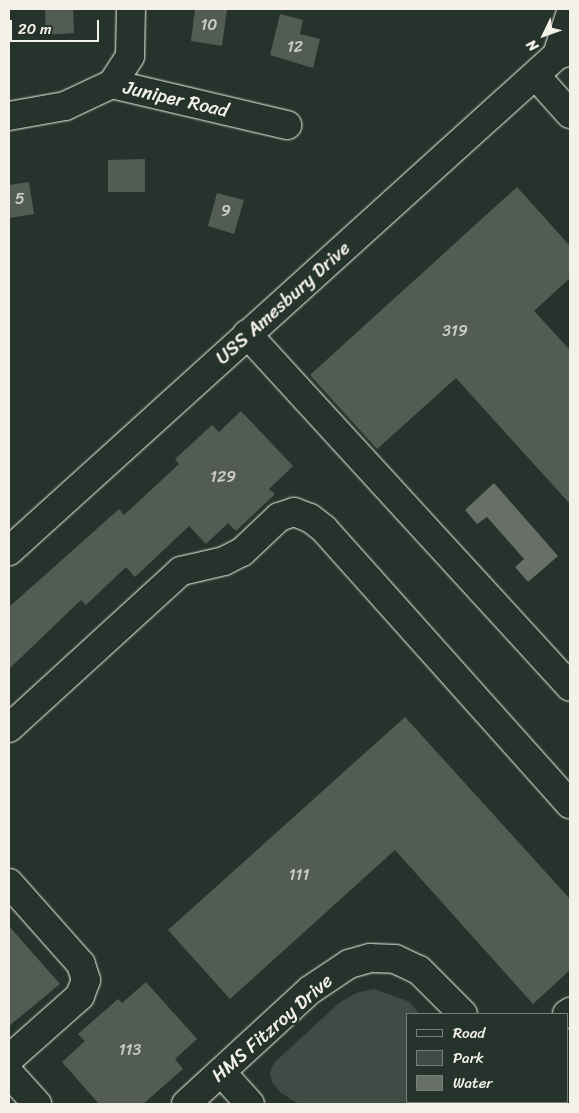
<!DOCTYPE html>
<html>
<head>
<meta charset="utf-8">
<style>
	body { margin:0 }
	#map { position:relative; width:579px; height:1113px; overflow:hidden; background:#26332d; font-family:Sriracha,sans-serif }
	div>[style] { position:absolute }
	.green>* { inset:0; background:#414b45 }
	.water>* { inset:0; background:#676f68 }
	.building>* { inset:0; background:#525c55 }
	.roads { filter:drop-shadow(0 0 1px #f4f1e8) drop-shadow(0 0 1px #f4f1e8) }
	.minor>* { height:28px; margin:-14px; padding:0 14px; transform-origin:14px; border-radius:14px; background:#26332d }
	span { translate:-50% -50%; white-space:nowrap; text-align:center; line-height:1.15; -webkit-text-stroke:4.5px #26332d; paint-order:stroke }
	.number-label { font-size:16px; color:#ccccc3 }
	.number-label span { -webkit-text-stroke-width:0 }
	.street-label { font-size:19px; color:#f4f1e8 }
	.frame { position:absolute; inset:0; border:10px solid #f4f1e8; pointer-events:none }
	.legend { position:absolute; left:406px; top:1013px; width:162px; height:90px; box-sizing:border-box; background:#26332d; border:1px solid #787f78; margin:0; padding:6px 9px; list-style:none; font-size:15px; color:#f4f1e8 }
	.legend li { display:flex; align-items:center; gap:10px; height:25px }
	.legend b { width:25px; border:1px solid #787f78 }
	.north { position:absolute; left:519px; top:10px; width:50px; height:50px; -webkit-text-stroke:4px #26332d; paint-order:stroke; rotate:228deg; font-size:14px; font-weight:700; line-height:20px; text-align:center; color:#f4f1e8 }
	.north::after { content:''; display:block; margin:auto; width:18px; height:22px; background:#f4f1e8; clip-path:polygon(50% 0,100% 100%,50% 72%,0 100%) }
	.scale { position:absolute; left:10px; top:20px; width:89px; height:22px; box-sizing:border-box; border:2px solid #f4f1e8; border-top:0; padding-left:6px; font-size:15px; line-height:18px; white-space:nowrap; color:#f4f1e8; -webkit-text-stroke:4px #26332d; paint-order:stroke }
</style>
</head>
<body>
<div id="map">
	<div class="green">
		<div style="clip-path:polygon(374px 989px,410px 1002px,419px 1014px,408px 1014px,408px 1102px,492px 1104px,299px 1104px,281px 1093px,272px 1082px,270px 1072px,274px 1063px,339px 1003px,356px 993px)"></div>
	</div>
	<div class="water">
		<div style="clip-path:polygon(494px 483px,558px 556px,528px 582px,515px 567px,524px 559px,487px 517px,477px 524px,465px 510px)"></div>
	</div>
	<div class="building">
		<div style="clip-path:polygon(45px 9px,73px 9px,74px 33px,46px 35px)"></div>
		<div style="clip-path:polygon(195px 9px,227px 9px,222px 46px,191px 41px)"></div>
		<div style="clip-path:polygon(280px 14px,303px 20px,300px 34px,320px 39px,313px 68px,270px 55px)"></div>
		<div style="clip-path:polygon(145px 159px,145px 192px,108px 192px,108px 160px)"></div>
		<div style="clip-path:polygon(29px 182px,34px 214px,9px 218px,9px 185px)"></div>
		<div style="clip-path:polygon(517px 187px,570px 246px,570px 278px,534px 311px,570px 350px,570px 504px,456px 378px,377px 449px,310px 375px)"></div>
		<div style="clip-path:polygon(217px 193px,244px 200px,234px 234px,208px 226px)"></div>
		<div style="clip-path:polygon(241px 411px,293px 466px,269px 489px,275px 494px,236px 531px,228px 523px,206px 544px,189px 526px,135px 577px,126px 567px,86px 605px,81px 600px,9px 669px,9px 607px,119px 509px,124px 515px,179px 464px,175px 459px,212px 425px,219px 432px)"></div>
		<div style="clip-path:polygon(405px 717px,570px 899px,570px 970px,533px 1004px,395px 850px,230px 999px,168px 930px)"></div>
		<div style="clip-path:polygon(9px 926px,60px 984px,9px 1026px)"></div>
		<div style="clip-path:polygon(146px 982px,197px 1039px,175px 1059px,183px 1069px,143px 1104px,99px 1104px,62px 1062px,85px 1041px,78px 1034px,118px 999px,122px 1003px)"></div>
	</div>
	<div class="roads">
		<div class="minor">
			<div style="left:557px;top:55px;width:42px;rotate:-72deg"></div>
			<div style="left:536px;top:76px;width:51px;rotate:48.2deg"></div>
			<div style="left:112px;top:84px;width:33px;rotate:-57deg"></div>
			<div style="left:130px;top:56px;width:47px;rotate:-88.8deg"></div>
			<div style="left:9px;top:116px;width:57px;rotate:-10.1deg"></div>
			<div style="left:65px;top:106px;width:52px;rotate:-25.1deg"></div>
			<div style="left:112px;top:84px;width:180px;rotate:13.2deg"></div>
			<div style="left:247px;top:334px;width:478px;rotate:47.5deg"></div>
			<div style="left:9px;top:551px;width:739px;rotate:-42.15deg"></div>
			<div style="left:557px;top:55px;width:14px;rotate:-17deg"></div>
			<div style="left:9px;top:728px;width:233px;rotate:-42.4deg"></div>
			<div style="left:181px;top:571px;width:44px;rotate:-13.1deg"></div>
			<div style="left:224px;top:561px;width:20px;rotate:-27deg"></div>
			<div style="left:242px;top:552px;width:51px;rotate:-43.4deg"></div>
			<div style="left:279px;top:517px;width:16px;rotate:-18deg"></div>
			<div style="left:294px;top:512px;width:17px;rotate:21deg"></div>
			<div style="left:310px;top:518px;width:18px;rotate:38deg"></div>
			<div style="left:324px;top:529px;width:369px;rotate:48.2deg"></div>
			<div style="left:9px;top:883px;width:108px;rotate:48.4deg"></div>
			<div style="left:81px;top:964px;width:17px;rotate:73deg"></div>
			<div style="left:86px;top:980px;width:17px;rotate:111deg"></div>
			<div style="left:80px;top:996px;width:95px;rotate:138.4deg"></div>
			<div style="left:567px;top:1014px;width:4px;rotate:-34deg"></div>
			<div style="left:221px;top:1072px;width:43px;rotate:47.8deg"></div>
			<div style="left:9px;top:1073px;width:42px;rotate:47.9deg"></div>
			<div style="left:542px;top:1102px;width:3px;rotate:45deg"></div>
			<div style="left:186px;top:1104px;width:168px;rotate:-42.6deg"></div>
			<div style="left:310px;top:990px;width:47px;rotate:-33.7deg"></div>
			<div style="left:349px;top:964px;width:22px;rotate:-16deg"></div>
			<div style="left:370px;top:958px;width:25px;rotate:2deg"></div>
			<div style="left:395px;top:959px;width:26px;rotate:25deg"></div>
			<div style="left:419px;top:970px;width:62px;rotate:45deg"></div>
		</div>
	</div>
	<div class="number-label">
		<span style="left:209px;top:25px">10</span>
		<span style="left:295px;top:47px">12</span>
		<span style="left:20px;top:199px">5</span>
		<span style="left:226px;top:211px">9</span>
		<span style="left:455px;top:331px">319</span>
		<span style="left:223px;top:477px">129</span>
		<span style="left:299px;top:875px">111</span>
		<span style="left:130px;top:1050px">113</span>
	</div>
	<div class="street-label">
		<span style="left:176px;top:99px;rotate:13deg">Juniper Road</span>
		<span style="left:283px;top:303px;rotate:-42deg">USS Amesbury Drive</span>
		<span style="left:272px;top:1028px;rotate:-41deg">HMS Fitzroy Drive</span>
	</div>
	<div class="frame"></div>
	<ul class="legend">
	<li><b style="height:6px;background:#26332d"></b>Road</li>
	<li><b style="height:14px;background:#414b45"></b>Park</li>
	<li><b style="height:14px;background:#676f68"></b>Water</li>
	</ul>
	<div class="north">N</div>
	<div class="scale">20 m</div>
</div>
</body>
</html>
